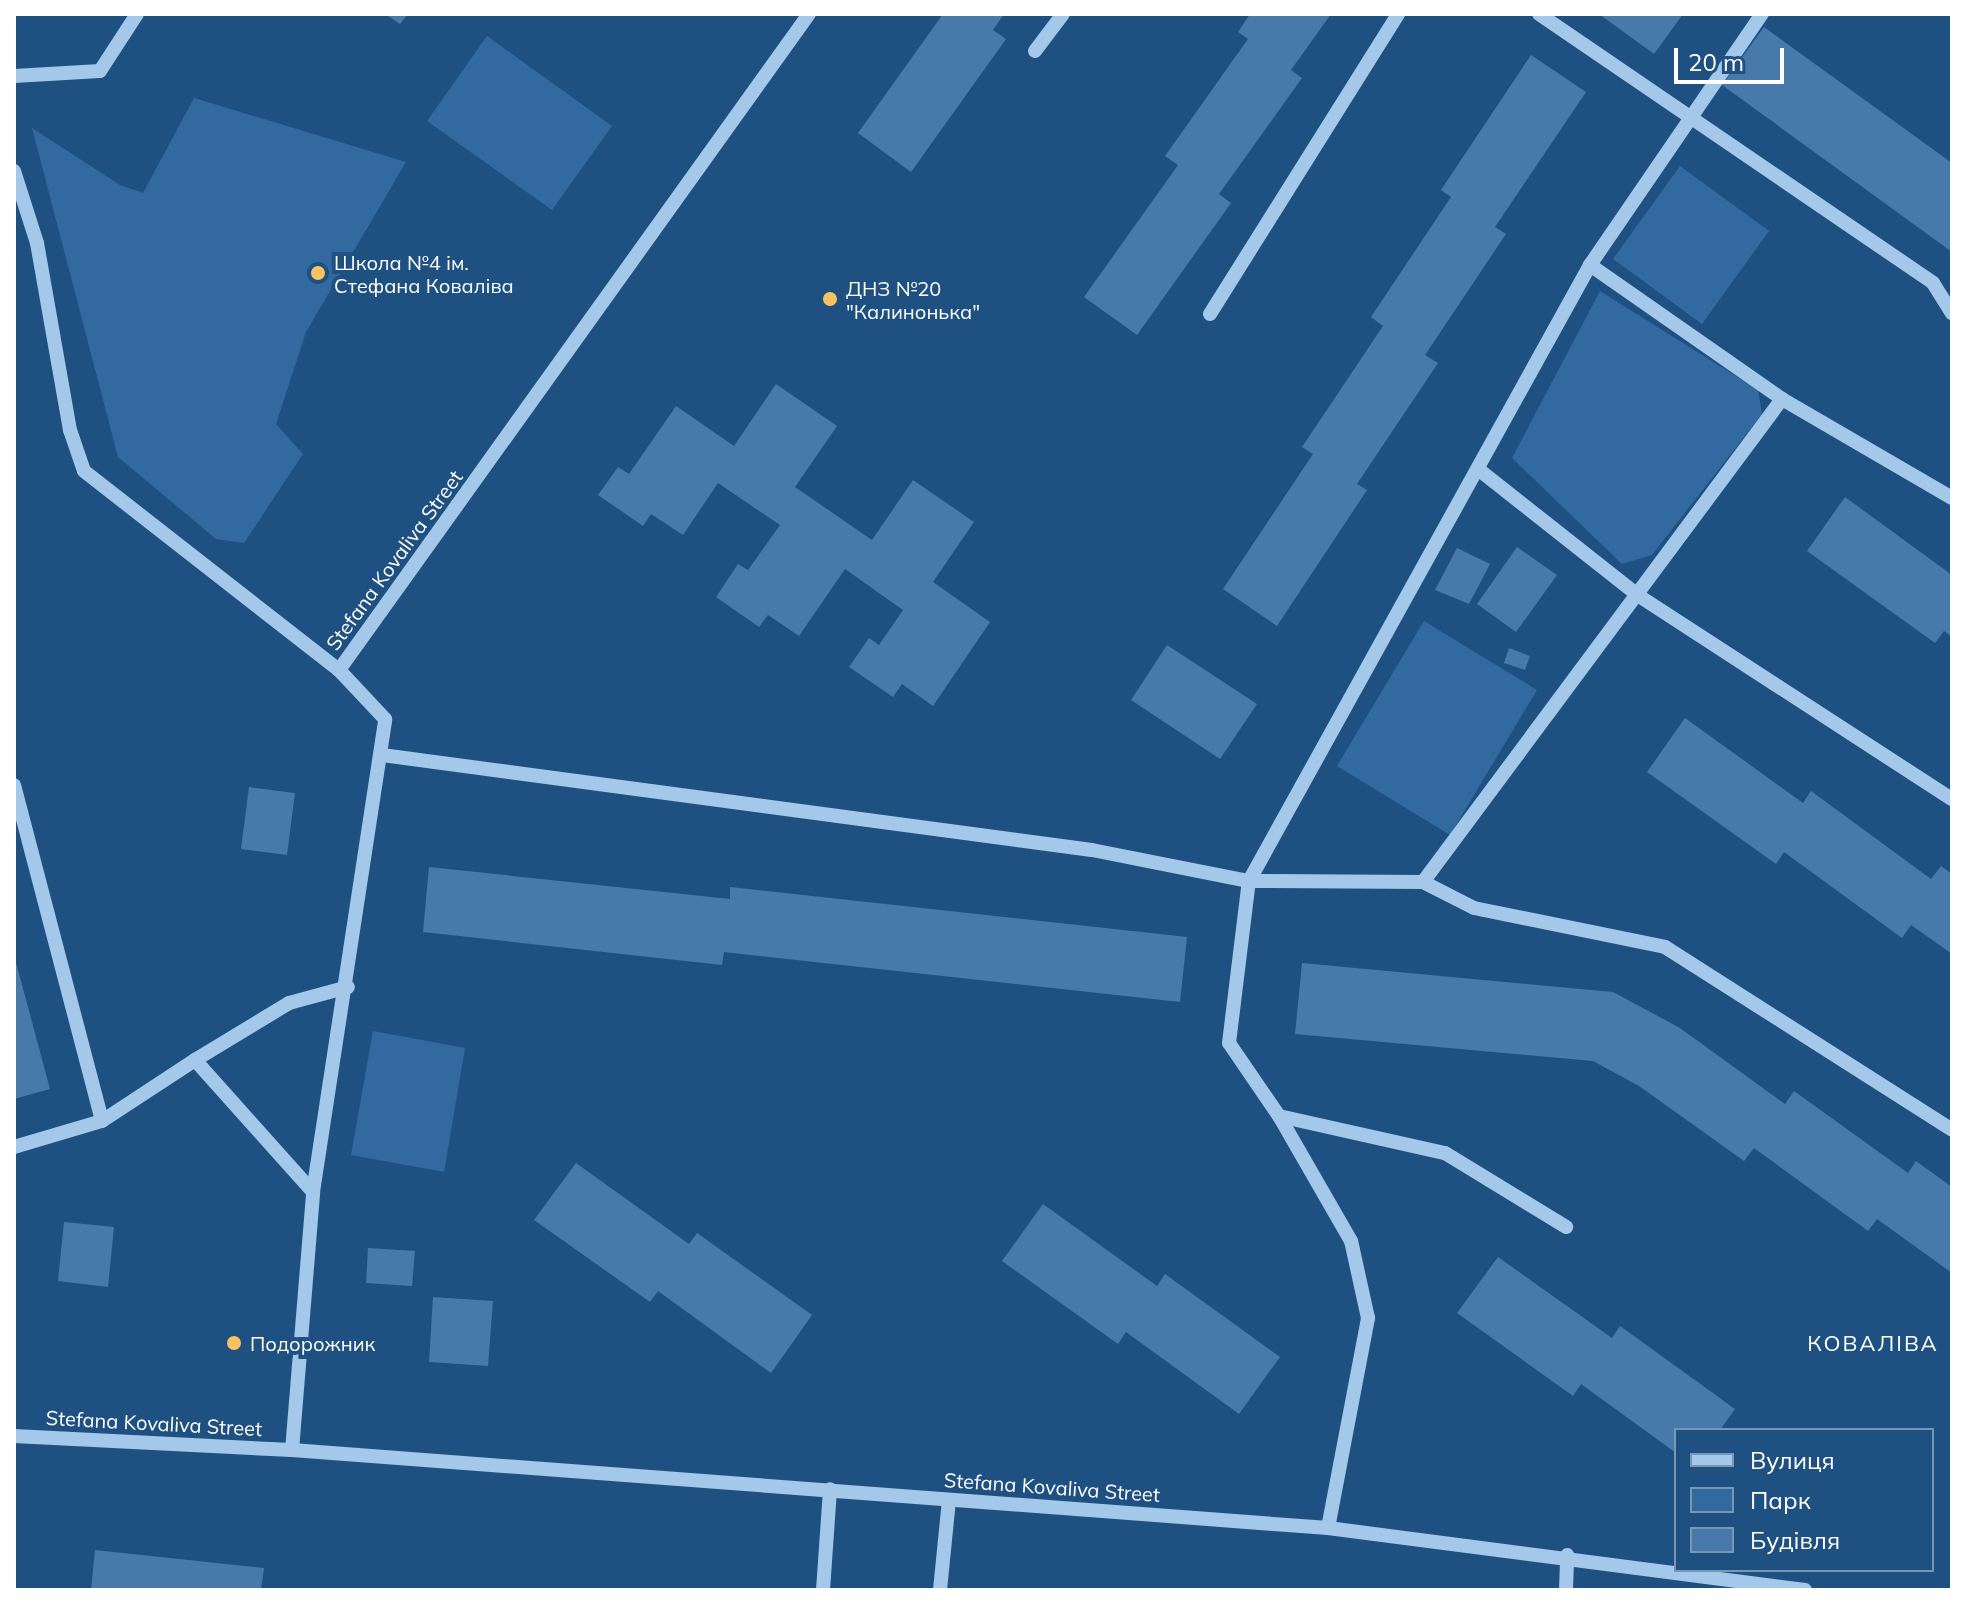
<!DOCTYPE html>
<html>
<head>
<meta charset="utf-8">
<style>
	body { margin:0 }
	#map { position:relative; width:1966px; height:1604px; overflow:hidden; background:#1e5181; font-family:Mulish,sans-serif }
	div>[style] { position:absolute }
	.green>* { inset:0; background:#326a9f }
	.building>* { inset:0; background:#477aab }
	.minor>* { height:14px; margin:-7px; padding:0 7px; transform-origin:7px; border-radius:7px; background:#a3c8e9 }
	.dots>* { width:22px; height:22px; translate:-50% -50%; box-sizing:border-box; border:4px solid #1e5181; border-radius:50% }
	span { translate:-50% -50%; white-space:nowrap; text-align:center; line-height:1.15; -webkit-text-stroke:8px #1e5181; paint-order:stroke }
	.poi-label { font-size:20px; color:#fff }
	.left { translate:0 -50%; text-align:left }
	.street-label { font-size:20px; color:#fff }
	.neighbourhood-label { font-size:22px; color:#fff; letter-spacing:2px }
	.frame { position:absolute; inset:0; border:16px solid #fff; pointer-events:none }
	.legend { position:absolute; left:1674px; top:1428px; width:260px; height:144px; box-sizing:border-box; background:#1e5181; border:2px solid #7897b3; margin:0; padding:10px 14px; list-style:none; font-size:24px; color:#fff }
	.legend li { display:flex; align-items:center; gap:16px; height:40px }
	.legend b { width:40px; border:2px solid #7897b3 }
	.scale { position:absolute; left:1674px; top:48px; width:110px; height:36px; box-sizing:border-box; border:4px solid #fff; border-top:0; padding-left:10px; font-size:24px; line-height:28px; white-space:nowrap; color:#fff; -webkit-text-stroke:6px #1e5181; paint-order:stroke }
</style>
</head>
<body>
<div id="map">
	<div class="green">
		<div style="clip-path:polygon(487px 36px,612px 126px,552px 210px,427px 121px)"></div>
		<div style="clip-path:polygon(194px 98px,406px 162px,306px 332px,276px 424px,303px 454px,244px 543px,216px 539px,118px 457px,32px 128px,120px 185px,143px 193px)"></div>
		<div style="clip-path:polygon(1680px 166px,1769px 231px,1702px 324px,1613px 259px)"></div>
		<div style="clip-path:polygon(1600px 291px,1758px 390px,1762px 414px,1652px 555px,1622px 564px,1512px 458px)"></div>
		<div style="clip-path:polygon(1424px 621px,1537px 690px,1450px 835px,1337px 766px)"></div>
		<div style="clip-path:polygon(373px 1031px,465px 1048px,444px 1172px,351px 1155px)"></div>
	</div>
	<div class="building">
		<div style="clip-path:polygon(385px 14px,408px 14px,400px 24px)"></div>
		<div style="clip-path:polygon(943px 14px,1004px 14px,993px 30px,1006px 39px,911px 172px,858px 133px)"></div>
		<div style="clip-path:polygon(1250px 14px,1331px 14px,1291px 70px,1302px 78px,1219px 194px,1231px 203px,1137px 335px,1084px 297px,1178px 165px,1165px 156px,1248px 39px,1238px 32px)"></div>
		<div style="clip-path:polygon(1599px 14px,1683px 14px,1654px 54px)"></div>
		<div style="clip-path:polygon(1764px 27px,1952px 163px,1952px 252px,1722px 85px)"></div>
		<div style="clip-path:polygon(1531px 55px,1586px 92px,1495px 227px,1506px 234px,1425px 355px,1438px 363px,1357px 484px,1367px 490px,1277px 626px,1223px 589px,1313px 454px,1302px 447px,1383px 326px,1371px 317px,1451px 197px,1441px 190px)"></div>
		<div style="clip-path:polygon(776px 384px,837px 426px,795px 487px,872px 540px,913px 480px,974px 522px,933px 582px,990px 622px,933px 706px,902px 684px,893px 697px,849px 667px,869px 638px,879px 645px,903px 610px,845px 569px,799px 636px,768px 615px,759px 627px,716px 597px,738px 564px,748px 570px,780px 525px,718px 483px,683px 535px,651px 514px,643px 526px,598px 495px,618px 467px,629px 474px,676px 406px,734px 446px)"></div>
		<div style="clip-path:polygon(1845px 497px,1952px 575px,1952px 637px,1944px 631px,1935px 643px,1807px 551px)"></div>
		<div style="clip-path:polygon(1517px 547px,1557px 575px,1516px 632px,1477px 604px)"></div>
		<div style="clip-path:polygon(1457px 548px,1490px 564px,1469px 604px,1435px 590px)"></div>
		<div style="clip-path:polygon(1167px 645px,1257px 704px,1220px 759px,1131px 700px)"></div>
		<div style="clip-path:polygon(1509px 648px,1530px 656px,1525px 670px,1504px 663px)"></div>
		<div style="clip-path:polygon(1685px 718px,1803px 803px,1811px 791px,1931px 879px,1941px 866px,1952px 874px,1952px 954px,1911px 925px,1902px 938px,1784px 852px,1776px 864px,1647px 772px)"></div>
		<div style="clip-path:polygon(249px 787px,295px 793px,287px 855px,241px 849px)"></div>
		<div style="clip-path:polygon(429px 867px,730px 899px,730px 887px,1187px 937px,1180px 1002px,724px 952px,722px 965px,423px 932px)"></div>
		<div style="clip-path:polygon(14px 955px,50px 1089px,14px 1099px)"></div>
		<div style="clip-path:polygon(1302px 963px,1613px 992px,1680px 1028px,1785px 1104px,1794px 1091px,1908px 1173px,1916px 1161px,1952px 1187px,1952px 1273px,1877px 1219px,1868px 1231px,1754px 1148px,1744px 1161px,1639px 1086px,1593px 1061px,1295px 1034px)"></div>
		<div style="clip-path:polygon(576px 1163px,689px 1244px,697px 1233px,812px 1315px,771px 1373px,658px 1291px,650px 1302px,534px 1220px)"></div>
		<div style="clip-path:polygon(1043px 1204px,1157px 1286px,1165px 1274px,1280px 1357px,1239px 1414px,1126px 1332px,1118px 1344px,1002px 1261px)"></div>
		<div style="clip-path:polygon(64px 1222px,114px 1227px,108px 1287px,58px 1281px)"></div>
		<div style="clip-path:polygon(368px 1248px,415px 1251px,412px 1286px,366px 1283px)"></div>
		<div style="clip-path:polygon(1498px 1257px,1612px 1338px,1620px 1326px,1735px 1409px,1720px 1430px,1676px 1430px,1676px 1453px,1581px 1384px,1573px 1396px,1457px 1313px)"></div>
		<div style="clip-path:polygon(433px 1297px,493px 1301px,488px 1366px,429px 1362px)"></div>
		<div style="clip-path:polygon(95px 1550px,264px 1568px,261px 1590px,91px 1590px)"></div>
	</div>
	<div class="minor">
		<div style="left:1539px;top:14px;width:477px;rotate:34.3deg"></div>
		<div style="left:1933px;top:283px;width:36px;rotate:58deg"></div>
		<div style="left:1035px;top:51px;width:46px;rotate:-52.9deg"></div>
		<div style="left:14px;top:76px;width:86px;rotate:-3.3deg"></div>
		<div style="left:100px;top:71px;width:68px;rotate:-57deg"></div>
		<div style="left:14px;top:171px;width:76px;rotate:72.3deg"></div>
		<div style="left:37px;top:243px;width:190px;rotate:80deg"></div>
		<div style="left:70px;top:430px;width:43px;rotate:71.1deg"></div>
		<div style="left:84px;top:471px;width:323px;rotate:38deg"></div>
		<div style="left:1590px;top:265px;width:234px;rotate:34.9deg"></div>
		<div style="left:1782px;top:399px;width:197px;rotate:30.2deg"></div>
		<div style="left:1210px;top:314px;width:354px;rotate:-57.9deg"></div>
		<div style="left:1478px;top:469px;width:205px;rotate:38.3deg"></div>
		<div style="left:1639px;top:596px;width:373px;rotate:33deg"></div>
		<div style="left:382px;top:755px;width:716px;rotate:7.62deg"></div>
		<div style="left:1092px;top:850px;width:160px;rotate:11.2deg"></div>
		<div style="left:1249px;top:881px;width:174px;rotate:0.3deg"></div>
		<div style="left:1423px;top:882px;width:57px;rotate:27deg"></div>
		<div style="left:1474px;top:908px;width:195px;rotate:11.5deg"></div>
		<div style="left:1665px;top:947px;width:340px;rotate:32.5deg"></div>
		<div style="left:14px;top:785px;width:347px;rotate:75.3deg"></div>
		<div style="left:1423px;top:882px;width:602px;rotate:-53.38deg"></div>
		<div style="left:195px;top:1060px;width:110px;rotate:-31.2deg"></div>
		<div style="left:289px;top:1003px;width:61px;rotate:-15.2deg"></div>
		<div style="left:1279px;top:1116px;width:170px;rotate:12.6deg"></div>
		<div style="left:1445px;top:1153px;width:142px;rotate:31.4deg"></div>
		<div style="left:14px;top:1147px;width:92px;rotate:-16.5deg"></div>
		<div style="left:102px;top:1121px;width:111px;rotate:-33.3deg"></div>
		<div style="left:195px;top:1060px;width:177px;rotate:48.2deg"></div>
		<div style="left:14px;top:1436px;width:278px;rotate:2.9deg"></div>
		<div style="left:292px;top:1450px;width:1039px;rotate:4.31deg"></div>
		<div style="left:1328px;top:1528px;width:481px;rotate:7.4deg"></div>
		<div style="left:292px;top:1450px;width:259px;rotate:-85.3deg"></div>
		<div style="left:313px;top:1192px;width:478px;rotate:-81.3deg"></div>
		<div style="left:385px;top:719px;width:67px;rotate:-133.2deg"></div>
		<div style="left:339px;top:670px;width:807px;rotate:-54.38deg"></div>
		<div style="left:1328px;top:1528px;width:214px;rotate:-79.2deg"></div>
		<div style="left:1368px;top:1318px;width:79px;rotate:-102.4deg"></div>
		<div style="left:1351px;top:1241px;width:144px;rotate:-119.9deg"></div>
		<div style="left:1279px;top:1116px;width:88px;rotate:-124.4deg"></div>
		<div style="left:1229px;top:1043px;width:163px;rotate:-83deg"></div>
		<div style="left:1249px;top:881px;width:704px;rotate:-61.03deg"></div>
		<div style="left:1590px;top:265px;width:304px;rotate:-55.6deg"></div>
		<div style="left:823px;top:1590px;width:101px;rotate:-86deg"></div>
		<div style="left:940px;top:1590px;width:90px;rotate:-84.3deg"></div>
		<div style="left:1566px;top:1590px;width:35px;rotate:-88deg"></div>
	</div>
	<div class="dots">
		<div style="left:318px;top:273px;background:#f8c263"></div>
		<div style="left:830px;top:299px;background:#f8c263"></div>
		<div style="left:234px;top:1343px;background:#f8c263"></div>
	</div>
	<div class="poi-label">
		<span class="left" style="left:334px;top:274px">Школа №4 ім.<br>Стефана Коваліва</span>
		<span class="left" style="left:846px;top:300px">ДНЗ №20<br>"Калинонька"</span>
		<span class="left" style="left:250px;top:1343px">Подорожник</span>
	</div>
	<div class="street-label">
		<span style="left:394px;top:560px;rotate:-54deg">Stefana Kovaliva Street</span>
		<span style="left:154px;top:1423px;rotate:3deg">Stefana Kovaliva Street</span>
		<span style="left:1052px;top:1487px;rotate:4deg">Stefana Kovaliva Street</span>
	</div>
	<div class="neighbourhood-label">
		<span style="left:1873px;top:1344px">КОВАЛІВА</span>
	</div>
	<div class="frame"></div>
	<ul class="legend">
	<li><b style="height:10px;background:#a3c8e9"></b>Вулиця</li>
	<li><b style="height:22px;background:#326a9f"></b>Парк</li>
	<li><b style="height:22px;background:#477aab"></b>Будівля</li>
	</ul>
	<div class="scale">20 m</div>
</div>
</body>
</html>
